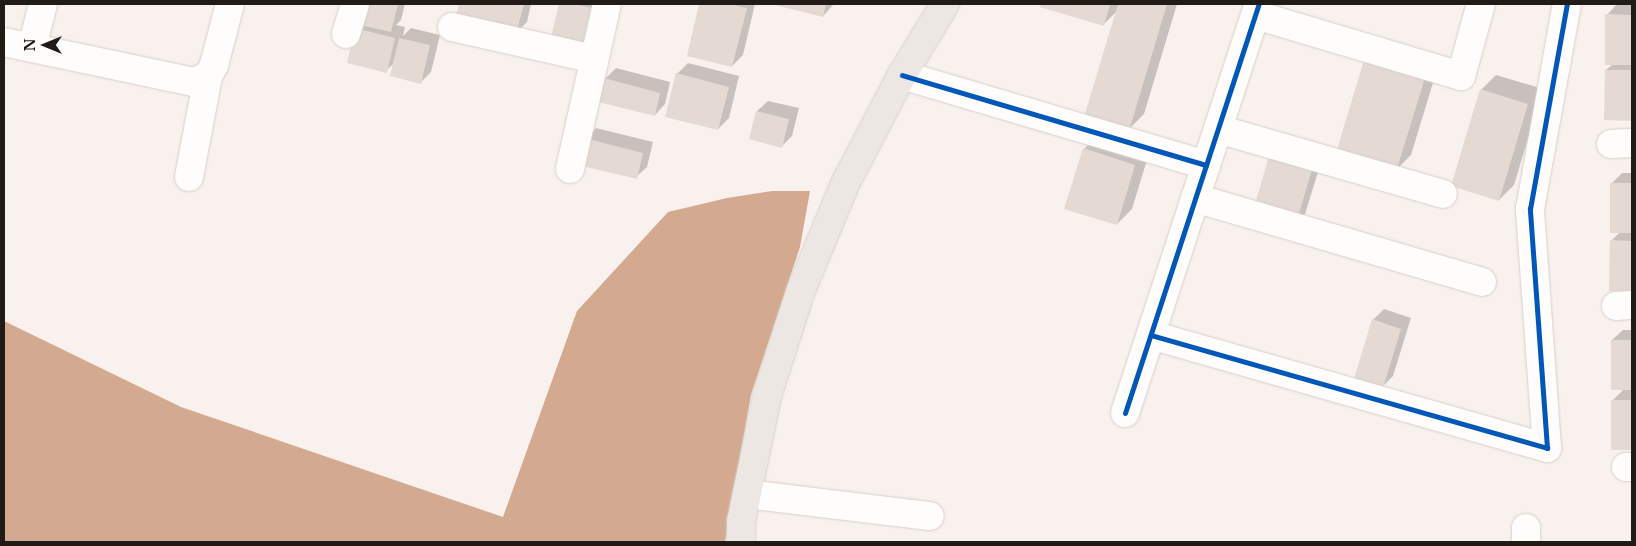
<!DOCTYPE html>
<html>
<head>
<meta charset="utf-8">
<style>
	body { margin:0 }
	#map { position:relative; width:1636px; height:546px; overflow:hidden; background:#f9f1ed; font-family:"Libre Baskerville",serif }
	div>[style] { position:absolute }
	.water>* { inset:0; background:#d3a98f }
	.shadow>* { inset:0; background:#0003 }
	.building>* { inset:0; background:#e4d9d3 }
	.roads { filter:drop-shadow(0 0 1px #d6cfcb) drop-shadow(0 0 1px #d6cfcb) }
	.minor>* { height:28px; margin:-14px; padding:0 14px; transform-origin:14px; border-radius:14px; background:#fefdfc }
	.major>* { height:28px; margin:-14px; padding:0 14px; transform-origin:14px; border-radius:14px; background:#ede7e3 }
	.cycleway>* { height:5px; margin:-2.5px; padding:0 2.5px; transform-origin:2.5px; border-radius:2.5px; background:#0057b8 }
	span { translate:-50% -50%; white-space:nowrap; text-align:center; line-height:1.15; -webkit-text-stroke:4.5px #fff; paint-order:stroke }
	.frame { position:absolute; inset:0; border:5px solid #211b17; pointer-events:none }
	.north { position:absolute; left:20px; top:20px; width:50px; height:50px; -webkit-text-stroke:4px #fff; paint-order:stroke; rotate:270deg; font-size:14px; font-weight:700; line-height:20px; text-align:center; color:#211b17 }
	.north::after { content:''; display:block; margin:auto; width:18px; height:22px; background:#211b17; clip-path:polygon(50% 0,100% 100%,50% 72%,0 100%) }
</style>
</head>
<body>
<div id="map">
	<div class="water">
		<div style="clip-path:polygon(772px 191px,810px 191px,800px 247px,751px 395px,725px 542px,4px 542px,4px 321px,181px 407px,503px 517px,577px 311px,668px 212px,727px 198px)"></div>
	</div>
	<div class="shadow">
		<div style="clip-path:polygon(362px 4px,405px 4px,401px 20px,396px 25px,405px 27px,403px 36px,411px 28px,440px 35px,431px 72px,421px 82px,394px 63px,386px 71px,349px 62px)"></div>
		<div style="clip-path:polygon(460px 4px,531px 4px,527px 22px,516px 33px,456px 18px)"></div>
		<div style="clip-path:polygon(561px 4px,605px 4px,551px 40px)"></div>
		<div style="clip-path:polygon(701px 4px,755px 4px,743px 55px,732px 66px,688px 55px)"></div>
		<div style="clip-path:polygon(773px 4px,834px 4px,823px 16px)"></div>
		<div style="clip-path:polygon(1042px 4px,1177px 4px,1144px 114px,1129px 129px,1117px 11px,1103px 25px,1041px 6px)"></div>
		<div style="clip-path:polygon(1617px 4px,1632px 4px,1632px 119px,1605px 119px,1606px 70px,1613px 64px,1607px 15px)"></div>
		<div style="clip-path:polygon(688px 63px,739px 76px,729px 118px,718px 129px,677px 74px)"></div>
		<div style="clip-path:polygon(1439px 63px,1411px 155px,1396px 170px,1338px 152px)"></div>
		<div style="clip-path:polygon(616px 68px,670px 82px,665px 104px,655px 115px,605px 79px)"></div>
		<div style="clip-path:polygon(1496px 75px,1543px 89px,1514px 185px,1499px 200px,1481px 90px)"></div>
		<div style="clip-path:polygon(768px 101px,799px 108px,792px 136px,782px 146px,757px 111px)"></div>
		<div style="clip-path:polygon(596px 128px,653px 142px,647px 167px,636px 177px,585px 139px)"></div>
		<div style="clip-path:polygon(1099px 134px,1150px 150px,1132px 209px,1117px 224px,1084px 149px)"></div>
		<div style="clip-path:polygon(1323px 156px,1305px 214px,1294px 225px,1253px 213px)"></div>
		<div style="clip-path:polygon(1622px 173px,1632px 173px,1632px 290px,1611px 290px,1611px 241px,1620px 232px,1612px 183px)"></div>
		<div style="clip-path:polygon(1384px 309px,1411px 318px,1393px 376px,1382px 387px,1373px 320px)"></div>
		<div style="clip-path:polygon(1623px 330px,1632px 330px,1632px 449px,1612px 449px,1612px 401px,1624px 389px,1612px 340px)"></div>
	</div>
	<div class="building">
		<div style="clip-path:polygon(361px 4px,398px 4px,391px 32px,356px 24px)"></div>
		<div style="clip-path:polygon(459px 4px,524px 4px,516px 34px,455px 19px)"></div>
		<div style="clip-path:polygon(559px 4px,575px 4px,597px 9px,587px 50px,550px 41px)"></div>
		<div style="clip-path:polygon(699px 4px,730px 4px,747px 8px,732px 67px,687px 56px)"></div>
		<div style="clip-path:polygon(771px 4px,826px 4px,823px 17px)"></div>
		<div style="clip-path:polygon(1041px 4px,1110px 4px,1104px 26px,1040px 7px)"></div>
		<div style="clip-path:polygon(1118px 4px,1167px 4px,1129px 131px,1084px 117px)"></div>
		<div style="clip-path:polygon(1605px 14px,1632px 15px,1632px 65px,1605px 65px)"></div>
		<div style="clip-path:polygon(355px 28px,395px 38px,387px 73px,347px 63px)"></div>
		<div style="clip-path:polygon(399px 38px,430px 45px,421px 84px,390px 76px)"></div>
		<div style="clip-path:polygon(1364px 60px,1425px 78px,1396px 172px,1336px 153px)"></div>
		<div style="clip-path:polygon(1605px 70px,1632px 70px,1632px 121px,1604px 120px)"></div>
		<div style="clip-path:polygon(676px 73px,729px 87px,718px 130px,665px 117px)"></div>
		<div style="clip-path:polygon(604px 78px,660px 93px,655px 116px,598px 102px)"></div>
		<div style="clip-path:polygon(1480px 89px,1528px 104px,1499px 201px,1451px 186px)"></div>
		<div style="clip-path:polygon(756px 111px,789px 119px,782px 148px,749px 139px)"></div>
		<div style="clip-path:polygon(584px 138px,643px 153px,637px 179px,578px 165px)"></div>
		<div style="clip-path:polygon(1083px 148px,1135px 165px,1117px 225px,1064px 209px)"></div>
		<div style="clip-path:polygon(1270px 153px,1313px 166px,1295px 227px,1252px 214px)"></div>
		<div style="clip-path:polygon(1610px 183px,1632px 183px,1632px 233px,1610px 233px)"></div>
		<div style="clip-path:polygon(1610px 240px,1632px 241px,1632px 291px,1609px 291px)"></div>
		<div style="clip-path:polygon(1372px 319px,1401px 329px,1383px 388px,1354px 379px)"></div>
		<div style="clip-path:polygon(1611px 340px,1632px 340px,1632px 390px,1611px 390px)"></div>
		<div style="clip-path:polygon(1611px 400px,1632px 400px,1632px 450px,1611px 450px)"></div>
	</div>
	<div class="roads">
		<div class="minor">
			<div style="left:1256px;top:15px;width:214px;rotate:16.6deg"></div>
			<div style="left:1461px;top:76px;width:75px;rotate:-74.5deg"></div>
			<div style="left:452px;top:27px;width:146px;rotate:12.7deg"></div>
			<div style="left:346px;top:34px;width:31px;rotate:-73deg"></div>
			<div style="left:4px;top:42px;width:194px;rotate:11.9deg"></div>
			<div style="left:194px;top:82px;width:15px;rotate:-23deg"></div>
			<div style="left:208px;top:76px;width:13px;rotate:-61deg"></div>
			<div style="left:214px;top:65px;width:63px;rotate:-75.3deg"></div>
			<div style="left:32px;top:48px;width:45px;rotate:-76deg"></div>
			<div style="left:902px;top:75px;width:317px;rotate:16.5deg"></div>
			<div style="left:1218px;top:129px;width:234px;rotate:16.1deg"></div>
			<div style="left:1611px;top:144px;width:21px;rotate:-3deg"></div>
			<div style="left:570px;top:169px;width:169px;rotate:-77.4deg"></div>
			<div style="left:189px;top:177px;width:103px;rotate:-79.3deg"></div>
			<div style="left:1195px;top:198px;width:299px;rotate:16.3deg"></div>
			<div style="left:1616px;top:306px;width:16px;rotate:-4deg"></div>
			<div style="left:1151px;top:335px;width:412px;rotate:15.9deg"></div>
			<div style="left:1547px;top:448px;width:240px;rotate:-94.1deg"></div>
			<div style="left:1530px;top:209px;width:208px;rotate:-79.8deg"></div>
			<div style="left:1125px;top:413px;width:430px;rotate:-71.9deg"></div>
			<div style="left:1626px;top:467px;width:6px"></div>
			<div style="left:747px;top:494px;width:184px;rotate:6.9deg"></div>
			<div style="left:1526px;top:542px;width:14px;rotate:-90deg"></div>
		</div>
		<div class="major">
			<div style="left:741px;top:542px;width:20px;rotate:-90deg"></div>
			<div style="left:741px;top:522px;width:129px;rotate:-78.3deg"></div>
			<div style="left:767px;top:396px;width:111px;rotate:-72.2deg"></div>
			<div style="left:801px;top:290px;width:117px;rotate:-67.4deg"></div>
			<div style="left:846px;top:182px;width:121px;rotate:-62.4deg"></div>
			<div style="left:902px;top:75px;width:83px;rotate:-58.8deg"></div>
		</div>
	</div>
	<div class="cycleway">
		<div style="left:902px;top:75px;width:317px;rotate:16.5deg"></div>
		<div style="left:1151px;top:335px;width:412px;rotate:15.9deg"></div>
		<div style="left:1547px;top:448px;width:240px;rotate:-94.1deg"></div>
		<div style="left:1530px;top:209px;width:208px;rotate:-79.8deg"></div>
		<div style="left:1125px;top:413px;width:430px;rotate:-71.9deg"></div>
	</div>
	<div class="frame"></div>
	<div class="north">N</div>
</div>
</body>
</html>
